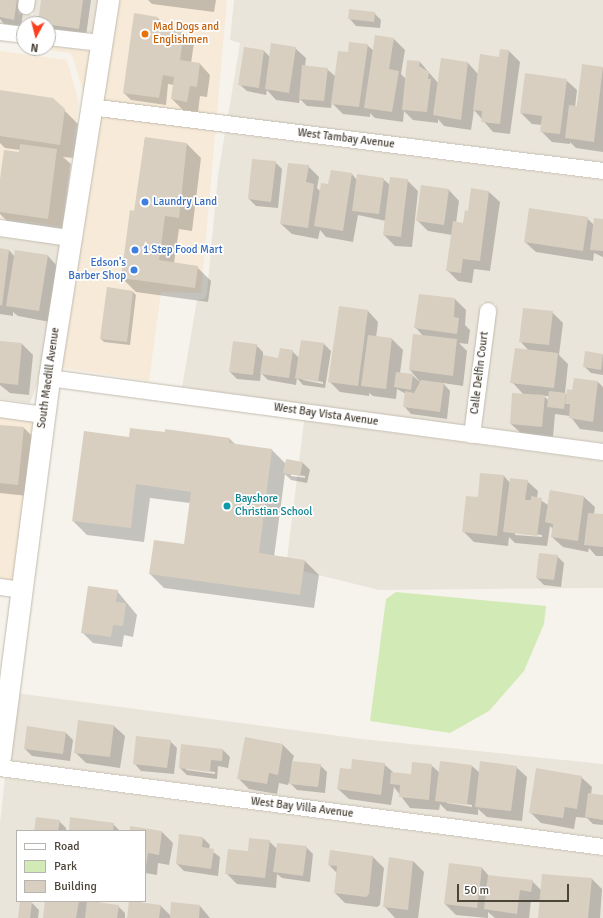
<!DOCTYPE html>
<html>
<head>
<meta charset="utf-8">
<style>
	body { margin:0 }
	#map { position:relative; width:603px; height:918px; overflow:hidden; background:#f6f3ec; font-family:Signika,sans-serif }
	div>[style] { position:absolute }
	.residential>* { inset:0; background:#eae5da }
	.commercial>* { inset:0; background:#f7ead8 }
	.green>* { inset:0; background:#d2eab5 }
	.shadow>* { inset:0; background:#0003 }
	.building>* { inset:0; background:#d8cfc1 }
	.roads { filter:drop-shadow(0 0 1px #c2bbae) drop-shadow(0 0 1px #c2bbae) }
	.minor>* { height:16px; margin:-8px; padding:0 8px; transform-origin:8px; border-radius:8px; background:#fff }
	.tertiary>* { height:21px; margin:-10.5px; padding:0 10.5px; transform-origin:10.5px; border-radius:10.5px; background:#fff }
	.dots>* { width:11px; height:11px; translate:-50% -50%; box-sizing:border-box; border:2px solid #fff; border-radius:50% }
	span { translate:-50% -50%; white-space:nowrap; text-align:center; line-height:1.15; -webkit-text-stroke:3.5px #fff; paint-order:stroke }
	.food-label { font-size:11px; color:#c56008 }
	.left { translate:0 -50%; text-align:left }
	.street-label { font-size:11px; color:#4b4439 }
	.shop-label { font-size:11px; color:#366cbe }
	.right { translate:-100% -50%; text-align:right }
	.culture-label { font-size:11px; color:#0d838f }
	.legend { position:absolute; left:16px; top:830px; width:130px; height:72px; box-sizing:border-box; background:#fff; border:1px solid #b7b4b0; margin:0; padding:5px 7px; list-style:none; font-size:12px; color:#4b4439 }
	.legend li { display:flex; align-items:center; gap:8px; height:20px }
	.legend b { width:20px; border:1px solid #b7b4b0 }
	.north { position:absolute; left:16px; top:16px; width:40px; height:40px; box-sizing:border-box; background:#fff; border:1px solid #b7b4b0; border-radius:50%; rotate:187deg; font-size:11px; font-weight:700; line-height:16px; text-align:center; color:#4b4439 }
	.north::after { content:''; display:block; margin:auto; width:14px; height:18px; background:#fc3f1d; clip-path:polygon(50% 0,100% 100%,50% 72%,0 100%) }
	.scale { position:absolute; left:457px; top:884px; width:112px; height:18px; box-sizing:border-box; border:2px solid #4b4439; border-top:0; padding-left:5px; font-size:12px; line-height:14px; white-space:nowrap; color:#4b4439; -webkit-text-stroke:3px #fff; paint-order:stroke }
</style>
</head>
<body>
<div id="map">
	<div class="residential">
		<div style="clip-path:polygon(0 0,19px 0,18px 14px,33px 15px,34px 0,100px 0,94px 33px,48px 29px,48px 24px,24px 24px,24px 26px,0 24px)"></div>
		<div style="clip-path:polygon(234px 0,603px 0,603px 162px,228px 116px,240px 43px,230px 40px)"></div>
		<div style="clip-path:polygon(225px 133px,603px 180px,603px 443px,481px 427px,496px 304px,481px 302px,466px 425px,182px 387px,197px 300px,204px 299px,207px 293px,218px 175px)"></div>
		<div style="clip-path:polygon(0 237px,60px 245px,42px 371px,30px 403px,0 399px)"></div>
		<div style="clip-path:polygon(304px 421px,603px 461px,603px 588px,379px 590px,286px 567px)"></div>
		<div style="clip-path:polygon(16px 693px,362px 739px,603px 764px,603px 838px,7px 760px)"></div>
		<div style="clip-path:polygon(evenodd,5px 778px,603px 856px,603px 918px,0 918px,0 823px,5px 778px,17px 831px,145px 831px,145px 901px,17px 901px,17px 831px)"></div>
	</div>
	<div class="commercial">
		<div style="clip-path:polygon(119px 0,227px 0,201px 293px,161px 292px,149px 381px,62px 368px)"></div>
		<div style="clip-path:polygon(48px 46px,91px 51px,84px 95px,73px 58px,70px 53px,33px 48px)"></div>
		<div style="clip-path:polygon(0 51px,67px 60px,79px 103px,61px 226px,0 218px)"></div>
		<div style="clip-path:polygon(0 417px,36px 422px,15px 581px,0 578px)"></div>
	</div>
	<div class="green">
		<div style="clip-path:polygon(396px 592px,546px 606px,544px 624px,524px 671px,489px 711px,450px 733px,370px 721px,386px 599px)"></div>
	</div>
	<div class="shadow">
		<div style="clip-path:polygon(0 0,25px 0,21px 26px,4px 24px,0 19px)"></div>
		<div style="clip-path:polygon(42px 0,91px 0,86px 36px,48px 30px,48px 24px,41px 24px)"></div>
		<div style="clip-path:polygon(148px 0,216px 0,214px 12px,152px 4px)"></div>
		<div style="clip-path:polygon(374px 13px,381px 20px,380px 28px,356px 26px,349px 18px)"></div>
		<div style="clip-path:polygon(158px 18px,168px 30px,183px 32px,194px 43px,191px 63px,200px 64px,210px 75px,207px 97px,200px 96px,198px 112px,183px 110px,172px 99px,174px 85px,168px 84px,166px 105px,131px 100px,124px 93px)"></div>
		<div style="clip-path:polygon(376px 36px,394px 39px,405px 50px,401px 74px,406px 79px,420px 62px,438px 83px,442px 59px,468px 63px,478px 74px,500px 58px,501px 50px,509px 51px,520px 62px,510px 134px,493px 132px,474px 110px,471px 130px,444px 126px,438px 119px,438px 123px,413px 120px,404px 111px,403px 122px,375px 118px,370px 113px,370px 117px,343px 114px,332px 103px,331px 108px,307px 106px,300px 99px,299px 103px,276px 100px,267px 90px,266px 95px,247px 91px,239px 84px,245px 48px,264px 51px,270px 57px,295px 48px,306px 58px,305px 66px,327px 69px,336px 77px,348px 53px,367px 45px,374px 51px)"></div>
		<div style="clip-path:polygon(583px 65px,603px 68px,603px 152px,576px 148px,570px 142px,570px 144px,552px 142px,541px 131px,542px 125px,532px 124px,521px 113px,566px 80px,577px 90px,575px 107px,577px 107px)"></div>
		<div style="clip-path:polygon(0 91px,64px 110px,78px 124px,74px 158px,63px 157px,71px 164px,62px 233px,11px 225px,0 214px,0 187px,20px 150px,5px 148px,0 143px)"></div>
		<div style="clip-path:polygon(145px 138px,187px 144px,201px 158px,192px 231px,179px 229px,174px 263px,197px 267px,211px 281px,208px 302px,136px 292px,122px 278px,135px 212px)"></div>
		<div style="clip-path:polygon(275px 162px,282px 169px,278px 208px,256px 206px,249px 199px)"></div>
		<div style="clip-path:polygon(308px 166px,319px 177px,317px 188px,321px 192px,352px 174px,357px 180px,383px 179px,390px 185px,407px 180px,418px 191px,412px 247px,395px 246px,384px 235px,386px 221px,358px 215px,353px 242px,326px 237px,320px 230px,318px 239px,292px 234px,281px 224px)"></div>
		<div style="clip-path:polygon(472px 189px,489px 192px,500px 202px,490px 271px,474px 269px,472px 283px,458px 281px,447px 270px,452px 235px,428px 231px,417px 220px,449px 190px,459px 201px,456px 223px,463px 224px,469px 212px)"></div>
		<div style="clip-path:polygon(587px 218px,594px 225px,603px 220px,603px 257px,594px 253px,593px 261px,536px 252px,525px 242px)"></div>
		<div style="clip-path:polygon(0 249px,9px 250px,15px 257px,48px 256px,58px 267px,50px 322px,18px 316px,13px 312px,13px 316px,0 314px)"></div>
		<div style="clip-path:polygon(108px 288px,133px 292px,136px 295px,130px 345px,104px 342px,101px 339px)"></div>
		<div style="clip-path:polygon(455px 299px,466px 310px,465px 325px,470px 330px,468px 344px,459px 343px,467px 351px,463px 386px,443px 383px,450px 391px,447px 419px,411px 414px,404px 406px,406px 394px,397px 389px,396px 399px,373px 396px,369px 393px,369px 396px,340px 392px,329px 381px,368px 311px,378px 322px,376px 338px,392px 339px,403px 350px,400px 373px,412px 375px,421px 383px,410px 370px,424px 337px,416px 328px)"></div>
		<div style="clip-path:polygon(evenodd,552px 312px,563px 323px,559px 355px,568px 364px,565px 393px,567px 395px,598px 382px,603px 387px,603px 432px,580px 429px,570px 416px,555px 414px,553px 437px,522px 434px,511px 424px,524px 395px,512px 382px,529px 351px,520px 341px,552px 312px,544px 396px,549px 396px,548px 400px,544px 396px)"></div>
		<div style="clip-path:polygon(0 342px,22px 344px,33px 355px,29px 395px,10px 393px,0 385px)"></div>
		<div style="clip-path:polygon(evenodd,324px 344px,331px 351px,325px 388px,303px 385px,297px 378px,296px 385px,268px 380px,261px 373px,260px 381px,237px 379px,230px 372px,256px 345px,263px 352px,263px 356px,279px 359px,292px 351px,299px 358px,324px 344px,303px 378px,323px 382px,323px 384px,303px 380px,303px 378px)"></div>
		<div style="clip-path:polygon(586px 352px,603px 355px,603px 375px,591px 373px,584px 366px)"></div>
		<div style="clip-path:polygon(0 426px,24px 428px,35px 439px,28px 496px,0 493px)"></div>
		<div style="clip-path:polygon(evenodd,130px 438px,230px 439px,236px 445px,272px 450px,286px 464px,303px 463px,310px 470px,307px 483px,291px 480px,285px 474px,274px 557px,305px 561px,319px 575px,314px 608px,164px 588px,150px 574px,185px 545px,190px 503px,150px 498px,144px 542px,87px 535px,73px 521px,130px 438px,291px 474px,305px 476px,305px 478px,291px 476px,291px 474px)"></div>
		<div style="clip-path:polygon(evenodd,504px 476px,510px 483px,527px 481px,538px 491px,537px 498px,548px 505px,550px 491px,584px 497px,595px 507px,594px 514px,603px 515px,603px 556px,596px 556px,589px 548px,588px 552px,563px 547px,552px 537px,553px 529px,550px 526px,547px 546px,515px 543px,509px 537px,508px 546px,474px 542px,463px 531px,479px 498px,504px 476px,515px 532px,542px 535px,542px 537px,515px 535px,515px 532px)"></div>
		<div style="clip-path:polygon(557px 556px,564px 563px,561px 587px,544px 585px,537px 578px)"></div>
		<div style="clip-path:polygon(117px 591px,137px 615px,133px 637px,124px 635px,122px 647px,93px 643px,82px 632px)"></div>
		<div style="clip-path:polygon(114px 726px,125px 736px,120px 768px,86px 763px,75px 752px)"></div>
		<div style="clip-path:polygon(28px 727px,66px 733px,73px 740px,70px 761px,32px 756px,25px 749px)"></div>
		<div style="clip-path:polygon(246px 739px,283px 745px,294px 756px,292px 762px,320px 765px,327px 772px,325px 793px,297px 790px,289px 782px,288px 785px,279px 783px,277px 794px,249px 789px,238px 778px)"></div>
		<div style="clip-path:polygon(170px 741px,177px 748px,174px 774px,141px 771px,134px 763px)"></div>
		<div style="clip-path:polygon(evenodd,223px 750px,230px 757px,228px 768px,218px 766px,217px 779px,187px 775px,180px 768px,223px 750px,186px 768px,215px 772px,215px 774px,186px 770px,186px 768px)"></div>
		<div style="clip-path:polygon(evenodd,384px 764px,394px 773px,412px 775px,431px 765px,440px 773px,472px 766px,480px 773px,516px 767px,527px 777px,522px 821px,487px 817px,478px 809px,478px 815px,447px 811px,440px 804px,439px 810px,410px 808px,394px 787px,391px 805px,349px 799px,338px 789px,352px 770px,384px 764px,447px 801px,472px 805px,472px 807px,447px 803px,447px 801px)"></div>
		<div style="clip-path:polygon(581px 777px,592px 787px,591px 794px,603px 796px,603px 825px,593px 824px,587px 818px,576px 817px,574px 829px,541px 823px,530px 812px)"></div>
		<div style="clip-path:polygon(59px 821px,66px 828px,66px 831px,35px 831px)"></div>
		<div style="clip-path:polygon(113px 824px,120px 831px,70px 831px)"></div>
		<div style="clip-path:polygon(131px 827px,162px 832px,173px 843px,169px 865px,158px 863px,157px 875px,145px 873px,145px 831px,131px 831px)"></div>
		<div style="clip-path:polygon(203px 838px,210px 845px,209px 849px,220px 857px,218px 876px,184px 871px,177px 864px)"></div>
		<div style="clip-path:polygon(269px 841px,277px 849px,306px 847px,313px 854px,310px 882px,282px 878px,277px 874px,276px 888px,237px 884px,226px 873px,249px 852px)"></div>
		<div style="clip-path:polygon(331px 851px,373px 857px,384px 868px,380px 905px,377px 907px,345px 903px,335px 893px,337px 873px,329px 865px)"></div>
		<div style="clip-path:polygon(413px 861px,424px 872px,418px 918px,395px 918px,385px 907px)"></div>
		<div style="clip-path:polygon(450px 864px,482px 868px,489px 876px,532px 881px,542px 891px,592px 879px,602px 889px,600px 918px,539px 918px,541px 902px,531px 900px,529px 918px,495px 918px,488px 912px,488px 918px,456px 915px,445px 904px)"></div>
		<div style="clip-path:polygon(46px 901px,91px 901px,118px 906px,125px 913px,125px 918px,44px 918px)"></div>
		<div style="clip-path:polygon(130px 901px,161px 906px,171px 916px,200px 906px,210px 918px,128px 918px)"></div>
		<div style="clip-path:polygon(32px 903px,39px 910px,38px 918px,19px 918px)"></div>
	</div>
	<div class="building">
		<div style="clip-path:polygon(0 0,17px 0,14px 20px,0 17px)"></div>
		<div style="clip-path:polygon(41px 0,83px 0,79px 29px,38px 23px)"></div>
		<div style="clip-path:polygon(349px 9px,375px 12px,374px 22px,348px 19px)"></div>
		<div style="clip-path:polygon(134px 13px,158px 17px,156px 27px,184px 32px,180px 60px,200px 63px,197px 87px,190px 86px,187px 102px,171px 99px,174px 77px,163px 75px,159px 98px,123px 93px)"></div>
		<div style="clip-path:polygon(375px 35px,394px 38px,389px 69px,399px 71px,392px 112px,364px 108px)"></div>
		<div style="clip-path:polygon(349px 42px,368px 44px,359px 107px,331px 104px,338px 51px,348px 52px)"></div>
		<div style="clip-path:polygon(271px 43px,296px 47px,289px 93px,265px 89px)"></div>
		<div style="clip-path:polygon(244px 47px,264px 50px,259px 88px,238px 85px)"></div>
		<div style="clip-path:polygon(500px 49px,509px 50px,500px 124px,481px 122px,482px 111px,473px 110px,480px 54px,499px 57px)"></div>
		<div style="clip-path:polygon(441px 58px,468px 62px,461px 120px,433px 115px)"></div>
		<div style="clip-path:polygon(407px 60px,420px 61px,419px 66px,429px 72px,428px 79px,431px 79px,427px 112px,402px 110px)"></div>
		<div style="clip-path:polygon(582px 64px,603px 67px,594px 142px,565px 138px,569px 105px,577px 106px)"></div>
		<div style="clip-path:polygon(302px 65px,328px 68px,324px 101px,299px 99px)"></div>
		<div style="clip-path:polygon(525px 73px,567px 79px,560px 134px,540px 132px,542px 116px,520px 113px)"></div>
		<div style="clip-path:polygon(0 90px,53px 98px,65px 109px,60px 145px,0 136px)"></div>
		<div style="clip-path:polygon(145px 137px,187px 143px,179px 218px,165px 216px,159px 260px,198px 266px,195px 288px,121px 278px,130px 210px,134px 211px)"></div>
		<div style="clip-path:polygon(20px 144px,57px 149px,48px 219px,0 212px,0 179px,4px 150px,19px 152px)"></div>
		<div style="clip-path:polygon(252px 159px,276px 161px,271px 202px,248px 199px)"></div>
		<div style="clip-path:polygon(288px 163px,309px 165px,306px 182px,314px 184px,308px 228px,280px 224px)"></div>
		<div style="clip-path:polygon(331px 170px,352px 173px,343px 231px,314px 226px,321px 183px,328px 184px)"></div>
		<div style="clip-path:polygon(357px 174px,384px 178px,379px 214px,352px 211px)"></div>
		<div style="clip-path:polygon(390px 177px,408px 179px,401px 237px,383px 235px)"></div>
		<div style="clip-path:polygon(421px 185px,449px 189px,444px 225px,416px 221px)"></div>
		<div style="clip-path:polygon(471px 188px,489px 191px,480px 261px,463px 259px,461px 273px,446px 271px,453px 221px,463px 223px,465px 210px,468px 211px)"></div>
		<div style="clip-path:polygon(529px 208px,588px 217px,583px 251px,524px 242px)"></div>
		<div style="clip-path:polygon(594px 218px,603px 219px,603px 251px,590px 250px)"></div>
		<div style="clip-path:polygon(0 248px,9px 250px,2px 306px,0 305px)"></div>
		<div style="clip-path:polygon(15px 250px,48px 255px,39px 311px,6px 306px)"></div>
		<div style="clip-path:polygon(107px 287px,133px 291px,127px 342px,100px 339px)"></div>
		<div style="clip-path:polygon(419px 294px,455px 298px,454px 317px,459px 318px,457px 334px,414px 328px)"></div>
		<div style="clip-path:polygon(339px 306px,368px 310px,358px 386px,328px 382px)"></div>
		<div style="clip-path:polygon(523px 308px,553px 311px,549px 345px,519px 342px)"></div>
		<div style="clip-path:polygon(413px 334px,457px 339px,453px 376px,409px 370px)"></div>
		<div style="clip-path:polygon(368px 335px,392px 338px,386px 389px,361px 386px)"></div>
		<div style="clip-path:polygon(301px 340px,324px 343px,318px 382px,295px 378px)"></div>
		<div style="clip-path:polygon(0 341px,22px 343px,18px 385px,0 383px)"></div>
		<div style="clip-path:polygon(233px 341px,257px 344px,253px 375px,229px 372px)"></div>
		<div style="clip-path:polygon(280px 348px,293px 350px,289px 378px,260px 374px,263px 355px,278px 358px)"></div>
		<div style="clip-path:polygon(515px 348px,558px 353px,554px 388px,510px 383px)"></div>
		<div style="clip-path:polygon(585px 351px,603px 354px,601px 370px,583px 367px)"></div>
		<div style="clip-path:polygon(396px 372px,413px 374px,411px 390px,394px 387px)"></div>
		<div style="clip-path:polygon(574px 378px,598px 381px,593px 422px,569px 418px,570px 404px,565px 404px,567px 389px,572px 390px)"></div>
		<div style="clip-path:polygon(421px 380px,444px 383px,440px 412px,403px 407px,405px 391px,414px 393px)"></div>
		<div style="clip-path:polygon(549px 391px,566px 393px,564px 409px,547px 407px)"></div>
		<div style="clip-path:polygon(512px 393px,545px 395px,542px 427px,510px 424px)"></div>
		<div style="clip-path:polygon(0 425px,24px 427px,18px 485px,0 483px)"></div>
		<div style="clip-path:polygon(130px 428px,165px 432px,165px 429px,230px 438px,229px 443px,272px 449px,259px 553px,305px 560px,300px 595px,149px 574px,154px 540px,184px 544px,191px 492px,136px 484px,131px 528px,72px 521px,84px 431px,129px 437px)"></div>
		<div style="clip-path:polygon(286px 459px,303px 462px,300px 476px,283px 473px)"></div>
		<div style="clip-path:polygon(480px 473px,504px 475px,497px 536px,462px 532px,466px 496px,478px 497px)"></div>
		<div style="clip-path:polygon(510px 478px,528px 480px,525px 500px,531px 500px,531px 496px,542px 498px,537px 536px,503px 532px)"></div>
		<div style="clip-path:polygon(550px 490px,584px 496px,578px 541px,551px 537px,553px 524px,545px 522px)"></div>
		<div style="clip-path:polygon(588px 513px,603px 514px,603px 547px,584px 545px)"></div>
		<div style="clip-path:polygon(539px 553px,558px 555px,554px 580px,536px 578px)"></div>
		<div style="clip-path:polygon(88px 586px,118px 590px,116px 602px,126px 603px,123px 626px,113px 625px,111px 637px,81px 633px)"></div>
		<div style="clip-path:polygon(78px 720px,114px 725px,110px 757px,74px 753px)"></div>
		<div style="clip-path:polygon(27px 726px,66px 732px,63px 754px,24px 749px)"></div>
		<div style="clip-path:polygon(136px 736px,171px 740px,167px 768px,133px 764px)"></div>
		<div style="clip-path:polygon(245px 737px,283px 744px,278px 775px,269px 773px,267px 784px,237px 779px)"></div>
		<div style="clip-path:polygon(181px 744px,223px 749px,222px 761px,211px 760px,210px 772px,179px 768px)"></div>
		<div style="clip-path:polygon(352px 759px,385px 763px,381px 795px,337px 789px,340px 768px,351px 769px)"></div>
		<div style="clip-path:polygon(292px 761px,321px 764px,318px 787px,289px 784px)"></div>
		<div style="clip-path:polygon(440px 761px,472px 765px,467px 805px,435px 801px)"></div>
		<div style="clip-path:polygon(480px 761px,517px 766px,511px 811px,475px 807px)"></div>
		<div style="clip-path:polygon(412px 762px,432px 764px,429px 800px,399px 797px,400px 785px,390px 784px,391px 772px,411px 774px)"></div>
		<div style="clip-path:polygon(536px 768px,582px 776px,577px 809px,565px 807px,563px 818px,529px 813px)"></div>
		<div style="clip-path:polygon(588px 793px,603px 795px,603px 820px,585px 817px)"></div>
		<div style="clip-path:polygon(36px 817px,60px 820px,58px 831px,34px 831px)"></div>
		<div style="clip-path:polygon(70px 817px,114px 823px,113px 831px,69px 831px)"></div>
		<div style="clip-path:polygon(130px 826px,162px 831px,159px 855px,148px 853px,146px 867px,145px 831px,130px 831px)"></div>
		<div style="clip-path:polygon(179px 834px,203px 837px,202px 847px,214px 849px,211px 869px,176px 864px)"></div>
		<div style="clip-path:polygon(249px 838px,270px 840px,265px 878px,225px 874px,228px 849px,248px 851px)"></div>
		<div style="clip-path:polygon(277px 843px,307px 846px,303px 876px,273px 872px)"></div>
		<div style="clip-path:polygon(330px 850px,373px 856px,369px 894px,366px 897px,334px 893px,337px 866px,328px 865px)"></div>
		<div style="clip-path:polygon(389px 857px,413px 861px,408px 910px,383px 907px)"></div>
		<div style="clip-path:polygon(449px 863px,482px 867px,477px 908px,444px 904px)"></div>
		<div style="clip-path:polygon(542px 874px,592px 878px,588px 918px,538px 918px)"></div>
		<div style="clip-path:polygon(488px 875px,533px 880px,531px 892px,520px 890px,517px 914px,484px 909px)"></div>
		<div style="clip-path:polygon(20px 901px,32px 902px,30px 918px,18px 918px)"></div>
		<div style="clip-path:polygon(45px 901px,79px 901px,76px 918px,43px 918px)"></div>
		<div style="clip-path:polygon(87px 901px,119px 905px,117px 918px,85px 918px)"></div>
		<div style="clip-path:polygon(129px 901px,161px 905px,159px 918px,127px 918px)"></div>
		<div style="clip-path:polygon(171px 902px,200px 905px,199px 918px,170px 918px)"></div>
	</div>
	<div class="roads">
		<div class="minor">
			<div style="left:26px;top:6px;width:6px;rotate:-81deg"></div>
			<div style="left:0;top:32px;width:24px;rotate:7deg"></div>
			<div style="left:48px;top:37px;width:53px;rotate:6.5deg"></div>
			<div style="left:90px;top:107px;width:517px;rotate:7.11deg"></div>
			<div style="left:0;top:228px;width:70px;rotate:8.2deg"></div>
			<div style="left:49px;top:378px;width:559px;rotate:7.61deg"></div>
			<div style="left:0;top:409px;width:44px;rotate:7.8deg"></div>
			<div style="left:472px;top:435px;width:125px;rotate:-82.6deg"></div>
			<div style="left:0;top:587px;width:22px;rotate:8deg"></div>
			<div style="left:0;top:768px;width:608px;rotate:7.46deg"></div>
		</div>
		<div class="tertiary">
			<div style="left:0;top:757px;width:382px;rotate:-82.6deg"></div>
			<div style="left:49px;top:378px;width:383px;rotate:-81.1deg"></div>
		</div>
	</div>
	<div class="dots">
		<div style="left:145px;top:34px;background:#e8710a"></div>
		<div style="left:145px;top:202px;background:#3f7fe0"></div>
		<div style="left:135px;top:250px;background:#3f7fe0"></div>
		<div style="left:134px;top:270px;background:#3f7fe0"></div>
		<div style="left:227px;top:506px;background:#0f9aa8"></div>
	</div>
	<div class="food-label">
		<span class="left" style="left:153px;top:34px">Mad Dogs and<br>Englishmen</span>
	</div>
	<div class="street-label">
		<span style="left:346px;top:139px;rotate:7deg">West Tambay Avenue</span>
		<span style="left:480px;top:373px;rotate:-83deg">Calle Delfin Court</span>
		<span style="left:49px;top:378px;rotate:-82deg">South Macdill Avenue</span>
		<span style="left:326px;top:415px;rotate:8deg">West Bay Vista Avenue</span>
		<span style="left:302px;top:808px;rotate:7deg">West Bay Villa Avenue</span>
	</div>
	<div class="shop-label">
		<span class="left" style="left:153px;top:202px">Laundry Land</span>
		<span class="left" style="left:143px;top:250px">1 Step Food Mart</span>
		<span class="right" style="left:126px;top:270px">Edson's<br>Barber Shop</span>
	</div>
	<div class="culture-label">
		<span class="left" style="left:235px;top:506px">Bayshore<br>Christian School</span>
	</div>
	<ul class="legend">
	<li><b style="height:5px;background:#fff"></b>Road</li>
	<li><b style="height:11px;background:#d2eab5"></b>Park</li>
	<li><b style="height:11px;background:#d8cfc1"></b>Building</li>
	</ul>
	<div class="north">N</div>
	<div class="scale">50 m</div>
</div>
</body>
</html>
